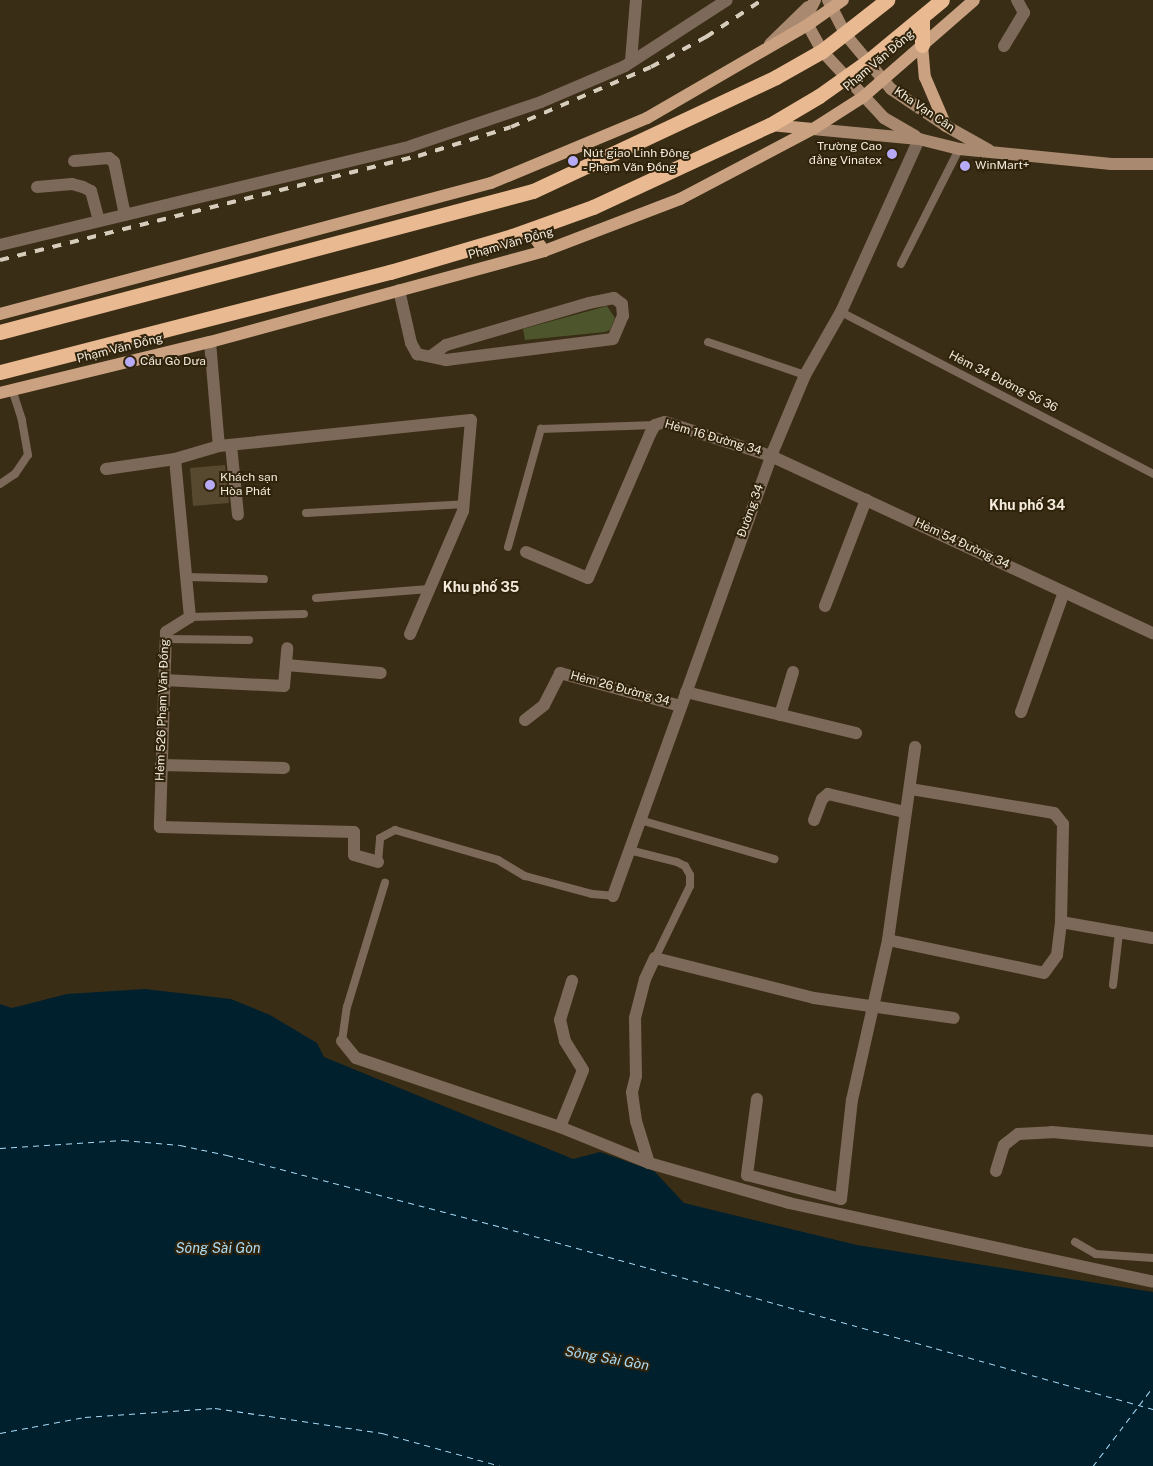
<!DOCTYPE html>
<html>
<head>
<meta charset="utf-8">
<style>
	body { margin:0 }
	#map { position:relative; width:1153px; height:1466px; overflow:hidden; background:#3a2d15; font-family:"Public Sans",sans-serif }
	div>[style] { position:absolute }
	.green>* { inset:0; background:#4d552c }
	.water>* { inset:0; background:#00202e }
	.ferry>* { height:1px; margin-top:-0.5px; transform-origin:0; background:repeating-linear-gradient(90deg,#a9dbf6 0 6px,transparent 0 11px) }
	.building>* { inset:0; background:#574830 }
	.lane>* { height:8px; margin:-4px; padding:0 4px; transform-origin:4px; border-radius:4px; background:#7d6959 }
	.street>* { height:12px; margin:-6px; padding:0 6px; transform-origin:6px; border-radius:6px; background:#7d6959 }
	.secondary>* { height:12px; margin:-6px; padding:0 6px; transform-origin:6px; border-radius:6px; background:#a98a70 }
	.primary>* { height:12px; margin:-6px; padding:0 6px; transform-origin:6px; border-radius:6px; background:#caa281 }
	.highway>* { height:15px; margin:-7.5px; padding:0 7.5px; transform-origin:7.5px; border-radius:7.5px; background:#e9b991 }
	.rail>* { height:4px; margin-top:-2px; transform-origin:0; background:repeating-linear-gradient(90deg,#d6cdbc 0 9px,transparent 0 18px) }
	.dots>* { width:14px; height:14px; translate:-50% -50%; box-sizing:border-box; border:2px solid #30230b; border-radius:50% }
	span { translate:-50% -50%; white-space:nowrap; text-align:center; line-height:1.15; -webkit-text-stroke:4px #30230b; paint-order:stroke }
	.street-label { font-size:12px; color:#f2eadb }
	.poi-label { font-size:12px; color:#f2eadb }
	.right { translate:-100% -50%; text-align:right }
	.left { translate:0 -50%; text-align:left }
	.neighbourhood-label { font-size:14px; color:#f2eadb; font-weight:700 }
	.water-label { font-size:14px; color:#a9dbf6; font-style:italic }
</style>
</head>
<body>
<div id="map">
	<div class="green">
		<div style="clip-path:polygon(607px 306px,615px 318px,610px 330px,605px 332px,525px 340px,523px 329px)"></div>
	</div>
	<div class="water">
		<div style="clip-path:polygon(145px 989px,231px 999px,270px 1015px,317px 1043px,324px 1057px,573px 1159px,600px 1152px,654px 1171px,684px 1203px,857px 1245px,1153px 1292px,1153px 1466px,0 1466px,0 1004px,12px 1008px,67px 994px)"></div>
	</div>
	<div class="ferry">
		<div style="left:0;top:1148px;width:123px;rotate:-3.7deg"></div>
		<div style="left:123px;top:1140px;width:57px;rotate:5deg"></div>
		<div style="left:180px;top:1145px;width:48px;rotate:12deg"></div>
		<div style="left:227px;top:1155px;width:284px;rotate:14.7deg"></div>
		<div style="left:502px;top:1227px;width:676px;rotate:15.62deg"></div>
		<div style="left:0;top:1433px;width:86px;rotate:-10.7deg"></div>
		<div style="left:85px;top:1417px;width:130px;rotate:-4deg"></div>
		<div style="left:215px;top:1408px;width:169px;rotate:8.5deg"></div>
		<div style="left:382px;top:1433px;width:123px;rotate:15.5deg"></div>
		<div style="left:1093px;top:1466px;width:99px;rotate:-52.8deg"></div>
	</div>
	<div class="building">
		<div style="clip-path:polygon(225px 465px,229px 503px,193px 506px,190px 468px)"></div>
	</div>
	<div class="lane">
		<div style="left:901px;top:264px;width:129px;rotate:-63.2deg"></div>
		<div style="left:841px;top:312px;width:352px;rotate:27.4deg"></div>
		<div style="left:708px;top:342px;width:102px;rotate:18.8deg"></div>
		<div style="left:0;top:484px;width:18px;rotate:-34deg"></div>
		<div style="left:15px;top:474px;width:23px;rotate:-56deg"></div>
		<div style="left:28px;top:455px;width:36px;rotate:-100deg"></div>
		<div style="left:22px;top:420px;width:32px;rotate:-108deg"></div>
		<div style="left:306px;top:513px;width:159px;rotate:-3.2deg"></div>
		<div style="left:508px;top:547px;width:123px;rotate:-74.4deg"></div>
		<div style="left:541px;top:429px;width:114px;rotate:-2deg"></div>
		<div style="left:186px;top:577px;width:78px;rotate:1.5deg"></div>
		<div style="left:316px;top:598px;width:113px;rotate:-4.6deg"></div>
		<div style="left:190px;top:617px;width:114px;rotate:-1.5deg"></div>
		<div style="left:166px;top:639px;width:83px;rotate:0.7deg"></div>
		<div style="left:640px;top:820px;width:140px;rotate:16.2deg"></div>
		<div style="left:629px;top:850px;width:49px;rotate:14deg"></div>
		<div style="left:677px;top:862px;width:9px;rotate:27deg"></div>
		<div style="left:685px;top:866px;width:10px;rotate:61deg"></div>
		<div style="left:690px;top:875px;width:11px;rotate:90deg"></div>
		<div style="left:690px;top:886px;width:80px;rotate:115.9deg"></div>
		<div style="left:378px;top:862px;width:24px;rotate:-85deg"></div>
		<div style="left:380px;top:838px;width:17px;rotate:-28deg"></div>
		<div style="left:395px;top:830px;width:107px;rotate:16.2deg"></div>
		<div style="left:498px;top:860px;width:31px;rotate:31deg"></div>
		<div style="left:525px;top:876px;width:69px;rotate:15deg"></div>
		<div style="left:592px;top:894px;width:21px;rotate:5deg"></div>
		<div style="left:1113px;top:985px;width:52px;rotate:-83.4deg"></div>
		<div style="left:342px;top:1041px;width:34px;rotate:-82deg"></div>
		<div style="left:347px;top:1007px;width:130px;rotate:-73deg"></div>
		<div style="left:1075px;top:1242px;width:24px;rotate:30deg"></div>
		<div style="left:1096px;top:1254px;width:57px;rotate:4deg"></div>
	</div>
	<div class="street">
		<div style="left:1004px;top:46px;width:39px;rotate:-59deg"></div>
		<div style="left:1024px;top:13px;width:15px;rotate:-118deg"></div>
		<div style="left:631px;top:61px;width:61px;rotate:-85.3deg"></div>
		<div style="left:74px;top:161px;width:35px;rotate:-5deg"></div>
		<div style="left:109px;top:158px;width:6px;rotate:39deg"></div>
		<div style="left:114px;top:162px;width:54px;rotate:78.3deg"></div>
		<div style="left:37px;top:187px;width:35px;rotate:-5deg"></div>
		<div style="left:72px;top:184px;width:11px;rotate:15deg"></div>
		<div style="left:83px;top:187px;width:9px;rotate:27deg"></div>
		<div style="left:91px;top:191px;width:31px;rotate:75deg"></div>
		<div style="left:0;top:245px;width:423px;rotate:-13.5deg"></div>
		<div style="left:411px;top:146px;width:137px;rotate:-18.7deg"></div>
		<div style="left:541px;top:102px;width:91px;rotate:-23.2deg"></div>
		<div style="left:625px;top:66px;width:121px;rotate:-32.9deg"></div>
		<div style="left:399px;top:290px;width:54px;rotate:77.2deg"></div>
		<div style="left:411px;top:343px;width:13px;rotate:61deg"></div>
		<div style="left:417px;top:354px;width:30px;rotate:12deg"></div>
		<div style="left:446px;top:360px;width:168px;rotate:-7.2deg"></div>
		<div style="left:613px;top:339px;width:25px;rotate:-67deg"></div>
		<div style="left:623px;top:316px;width:12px;rotate:-95deg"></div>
		<div style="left:622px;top:304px;width:10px;rotate:-143deg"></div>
		<div style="left:614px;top:298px;width:25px;rotate:169deg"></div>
		<div style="left:589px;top:303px;width:149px;rotate:163.6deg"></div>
		<div style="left:446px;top:345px;width:17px;rotate:144deg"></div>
		<div style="left:210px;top:342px;width:104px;rotate:85.1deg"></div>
		<div style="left:219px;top:446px;width:46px;rotate:163.5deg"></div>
		<div style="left:175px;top:459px;width:159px;rotate:84.6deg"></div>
		<div style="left:190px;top:617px;width:28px;rotate:148deg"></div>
		<div style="left:166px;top:632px;width:195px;rotate:91.8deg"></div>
		<div style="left:160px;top:827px;width:194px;rotate:1.5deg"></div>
		<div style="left:354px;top:832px;width:23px;rotate:90deg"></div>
		<div style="left:354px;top:855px;width:25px;rotate:16deg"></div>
		<div style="left:231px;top:445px;width:70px;rotate:84.3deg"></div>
		<div style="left:219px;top:446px;width:253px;rotate:-5.9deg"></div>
		<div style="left:471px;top:420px;width:91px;rotate:95deg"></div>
		<div style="left:463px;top:511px;width:134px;rotate:113.3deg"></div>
		<div style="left:106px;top:469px;width:70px;rotate:-8.2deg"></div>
		<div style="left:526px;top:552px;width:67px;rotate:22.8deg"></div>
		<div style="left:588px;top:578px;width:157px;rotate:-66.7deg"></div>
		<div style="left:650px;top:434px;width:10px;rotate:-61deg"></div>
		<div style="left:655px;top:425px;width:10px;rotate:-17deg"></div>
		<div style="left:665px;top:422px;width:111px;rotate:17.8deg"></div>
		<div style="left:771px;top:456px;width:421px;rotate:24.9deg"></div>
		<div style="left:825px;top:606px;width:114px;rotate:-68.9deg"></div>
		<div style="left:286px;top:665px;width:95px;rotate:4.8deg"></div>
		<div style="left:164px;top:680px;width:120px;rotate:2.9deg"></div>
		<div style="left:284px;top:686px;width:38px;rotate:-85deg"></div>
		<div style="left:686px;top:692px;width:175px;rotate:13.6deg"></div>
		<div style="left:1021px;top:712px;width:127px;rotate:-70.3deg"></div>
		<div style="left:780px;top:715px;width:45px;rotate:-73.2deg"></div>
		<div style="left:525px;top:720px;width:24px;rotate:-38deg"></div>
		<div style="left:544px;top:705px;width:36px;rotate:-63deg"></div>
		<div style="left:560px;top:673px;width:125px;rotate:15.3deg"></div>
		<div style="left:161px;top:765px;width:123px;rotate:1.4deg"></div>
		<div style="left:814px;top:820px;width:22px;rotate:-69deg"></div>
		<div style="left:822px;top:799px;width:8px;rotate:-40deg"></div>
		<div style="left:828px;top:794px;width:79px;rotate:13.2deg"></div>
		<div style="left:613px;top:896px;width:468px;rotate:-70.2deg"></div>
		<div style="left:771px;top:456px;width:88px;rotate:-67.2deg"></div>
		<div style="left:805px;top:375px;width:73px;rotate:-60.3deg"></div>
		<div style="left:841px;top:312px;width:190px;rotate:-65.7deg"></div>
		<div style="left:1061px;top:922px;width:93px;rotate:9.9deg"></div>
		<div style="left:888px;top:940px;width:159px;rotate:11.9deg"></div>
		<div style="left:1044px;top:973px;width:22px;rotate:-54deg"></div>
		<div style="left:1057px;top:955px;width:33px;rotate:-83deg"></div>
		<div style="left:1061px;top:922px;width:98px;rotate:-88.8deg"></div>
		<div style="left:1063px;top:824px;width:14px;rotate:-129deg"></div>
		<div style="left:1054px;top:813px;width:140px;rotate:-170.5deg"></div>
		<div style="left:342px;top:1041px;width:22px;rotate:51deg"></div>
		<div style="left:356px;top:1058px;width:215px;rotate:18.7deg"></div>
		<div style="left:560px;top:1127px;width:96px;rotate:22deg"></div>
		<div style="left:649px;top:1163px;width:146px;rotate:15.9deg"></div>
		<div style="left:789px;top:1203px;width:372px;rotate:12.2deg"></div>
		<div style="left:757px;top:1099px;width:77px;rotate:97.5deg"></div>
		<div style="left:747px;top:1175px;width:97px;rotate:14.3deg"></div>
		<div style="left:841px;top:1199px;width:100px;rotate:-83.7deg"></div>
		<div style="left:852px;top:1100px;width:164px;rotate:-77.3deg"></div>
		<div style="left:888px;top:940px;width:195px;rotate:-82deg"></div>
		<div style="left:560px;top:1127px;width:61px;rotate:-68deg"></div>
		<div style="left:583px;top:1070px;width:34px;rotate:-122deg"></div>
		<div style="left:565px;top:1041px;width:22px;rotate:-103deg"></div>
		<div style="left:560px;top:1020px;width:41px;rotate:-72.9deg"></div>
		<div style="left:649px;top:1163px;width:44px;rotate:-107.2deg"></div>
		<div style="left:636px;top:1121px;width:29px;rotate:-98deg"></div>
		<div style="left:632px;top:1092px;width:16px;rotate:-76deg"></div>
		<div style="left:636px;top:1076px;width:58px;rotate:-91deg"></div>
		<div style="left:635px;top:1018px;width:40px;rotate:-75.6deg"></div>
		<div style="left:645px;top:979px;width:23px;rotate:-65deg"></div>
		<div style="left:655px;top:958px;width:164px;rotate:14.1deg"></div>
		<div style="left:814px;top:998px;width:141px;rotate:8.1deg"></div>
		<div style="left:996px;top:1171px;width:27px;rotate:-73deg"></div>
		<div style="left:1004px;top:1145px;width:18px;rotate:-38deg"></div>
		<div style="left:1018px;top:1134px;width:34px;rotate:-3deg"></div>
		<div style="left:1052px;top:1132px;width:101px;rotate:5.1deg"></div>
	</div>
	<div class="secondary">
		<div style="left:815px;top:0;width:22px;rotate:117deg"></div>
		<div style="left:805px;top:20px;width:35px;rotate:61deg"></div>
		<div style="left:822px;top:51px;width:91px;rotate:47.2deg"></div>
		<div style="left:884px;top:118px;width:36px;rotate:30deg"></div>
		<div style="left:828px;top:0;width:38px;rotate:63deg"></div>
		<div style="left:845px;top:34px;width:72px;rotate:50.1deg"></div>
		<div style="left:891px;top:89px;width:66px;rotate:33.9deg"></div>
		<div style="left:946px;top:126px;width:49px;rotate:29.2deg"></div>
		<div style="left:770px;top:44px;width:53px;rotate:-44.2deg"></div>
		<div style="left:813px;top:129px;width:106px;rotate:5.4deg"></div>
		<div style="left:919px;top:139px;width:41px;rotate:14deg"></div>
		<div style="left:959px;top:149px;width:153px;rotate:5.6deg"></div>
		<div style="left:1111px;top:164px;width:42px"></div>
	</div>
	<div class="primary">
		<div style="left:922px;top:45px;width:32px;rotate:85deg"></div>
		<div style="left:925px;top:77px;width:53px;rotate:66.8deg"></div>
		<div style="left:770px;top:125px;width:43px;rotate:5.3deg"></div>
		<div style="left:529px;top:230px;width:26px;rotate:54deg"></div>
		<div style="left:0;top:314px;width:508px;rotate:-14.94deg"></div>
		<div style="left:491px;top:183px;width:169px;rotate:-22.6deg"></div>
		<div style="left:647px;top:118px;width:184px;rotate:-30.1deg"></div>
		<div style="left:806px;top:26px;width:45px;rotate:-35.1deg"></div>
		<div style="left:0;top:393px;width:216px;rotate:-13.7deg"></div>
		<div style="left:210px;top:342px;width:346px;rotate:-15.2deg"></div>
		<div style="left:544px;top:251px;width:146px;rotate:-20.9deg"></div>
		<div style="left:680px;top:199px;width:150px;rotate:-27.8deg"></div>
		<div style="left:813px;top:129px;width:59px;rotate:-32.6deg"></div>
		<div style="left:863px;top:97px;width:147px;rotate:-41.1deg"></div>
	</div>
	<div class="highway">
		<div style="left:922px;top:18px;width:27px;rotate:90deg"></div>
		<div style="left:0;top:332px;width:551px;rotate:-14.82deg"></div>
		<div style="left:533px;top:191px;width:268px;rotate:-25.1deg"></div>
		<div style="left:776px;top:77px;width:53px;rotate:-29.5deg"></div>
		<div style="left:822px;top:51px;width:83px;rotate:-38.1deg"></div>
		<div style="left:0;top:372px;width:403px;rotate:-14.4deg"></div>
		<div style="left:390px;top:272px;width:127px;rotate:-16.4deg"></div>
		<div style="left:512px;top:236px;width:86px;rotate:-19.7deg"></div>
		<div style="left:593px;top:207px;width:195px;rotate:-24.9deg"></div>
		<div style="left:770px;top:125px;width:57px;rotate:-30.6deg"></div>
		<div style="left:819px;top:96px;width:59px;rotate:-35.3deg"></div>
		<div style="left:867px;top:62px;width:97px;rotate:-39.6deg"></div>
	</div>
	<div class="rail">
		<div style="left:0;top:260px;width:431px;rotate:-14deg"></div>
		<div style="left:418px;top:156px;width:97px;rotate:-17.3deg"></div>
		<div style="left:511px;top:127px;width:152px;rotate:-23.2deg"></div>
		<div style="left:651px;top:67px;width:63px;rotate:-28.6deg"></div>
		<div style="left:706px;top:37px;width:67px;rotate:-33.5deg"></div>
	</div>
	<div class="dots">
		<div style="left:892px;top:154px;background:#b7abf8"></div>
		<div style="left:573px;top:161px;background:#b7abf8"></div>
		<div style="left:965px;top:166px;background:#b7abf8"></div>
		<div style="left:130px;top:362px;background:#b7abf8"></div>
		<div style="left:210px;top:485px;background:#b7abf8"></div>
	</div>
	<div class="street-label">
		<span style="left:879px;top:61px;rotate:-40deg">Phạm Văn Đồng</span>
		<span style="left:924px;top:110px;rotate:34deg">Kha Vạn Cân</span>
		<span style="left:511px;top:244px;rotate:-16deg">Phạm Văn Đồng</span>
		<span style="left:120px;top:349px;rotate:-14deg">Phạm Văn Đồng</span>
		<span style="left:1003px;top:382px;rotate:27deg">Hẻm 34 Đường Số 36</span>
		<span style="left:713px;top:438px;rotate:16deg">Hẻm 16 Đường 34</span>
		<span style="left:751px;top:511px;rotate:-70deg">Đường 34</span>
		<span style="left:962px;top:544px;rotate:25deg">Hẻm 54 Đường 34</span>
		<span style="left:620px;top:689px;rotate:15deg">Hẻm 26 Đường 34</span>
		<span style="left:163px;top:710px;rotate:-88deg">Hẻm 526 Phạm Văn Đồng</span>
	</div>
	<div class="poi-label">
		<span class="right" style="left:882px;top:154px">Trường Cao<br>đẳng Vinatex</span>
		<span class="left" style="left:583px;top:161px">Nút giao Linh Đông<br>- Phạm Văn Đồng</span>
		<span class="left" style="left:975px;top:166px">WinMart+</span>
		<span class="left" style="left:140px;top:362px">Cầu Gò Dưa</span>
		<span class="left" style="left:220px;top:485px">Khách sạn<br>Hòa Phát</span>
	</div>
	<div class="neighbourhood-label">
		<span style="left:1027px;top:505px">Khu phố 34</span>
		<span style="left:481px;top:587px">Khu phố 35</span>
	</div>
	<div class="water-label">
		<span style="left:218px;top:1248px">Sông Sài Gòn</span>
		<span style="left:607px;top:1358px;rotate:10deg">Sông Sài Gòn</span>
	</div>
</div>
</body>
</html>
